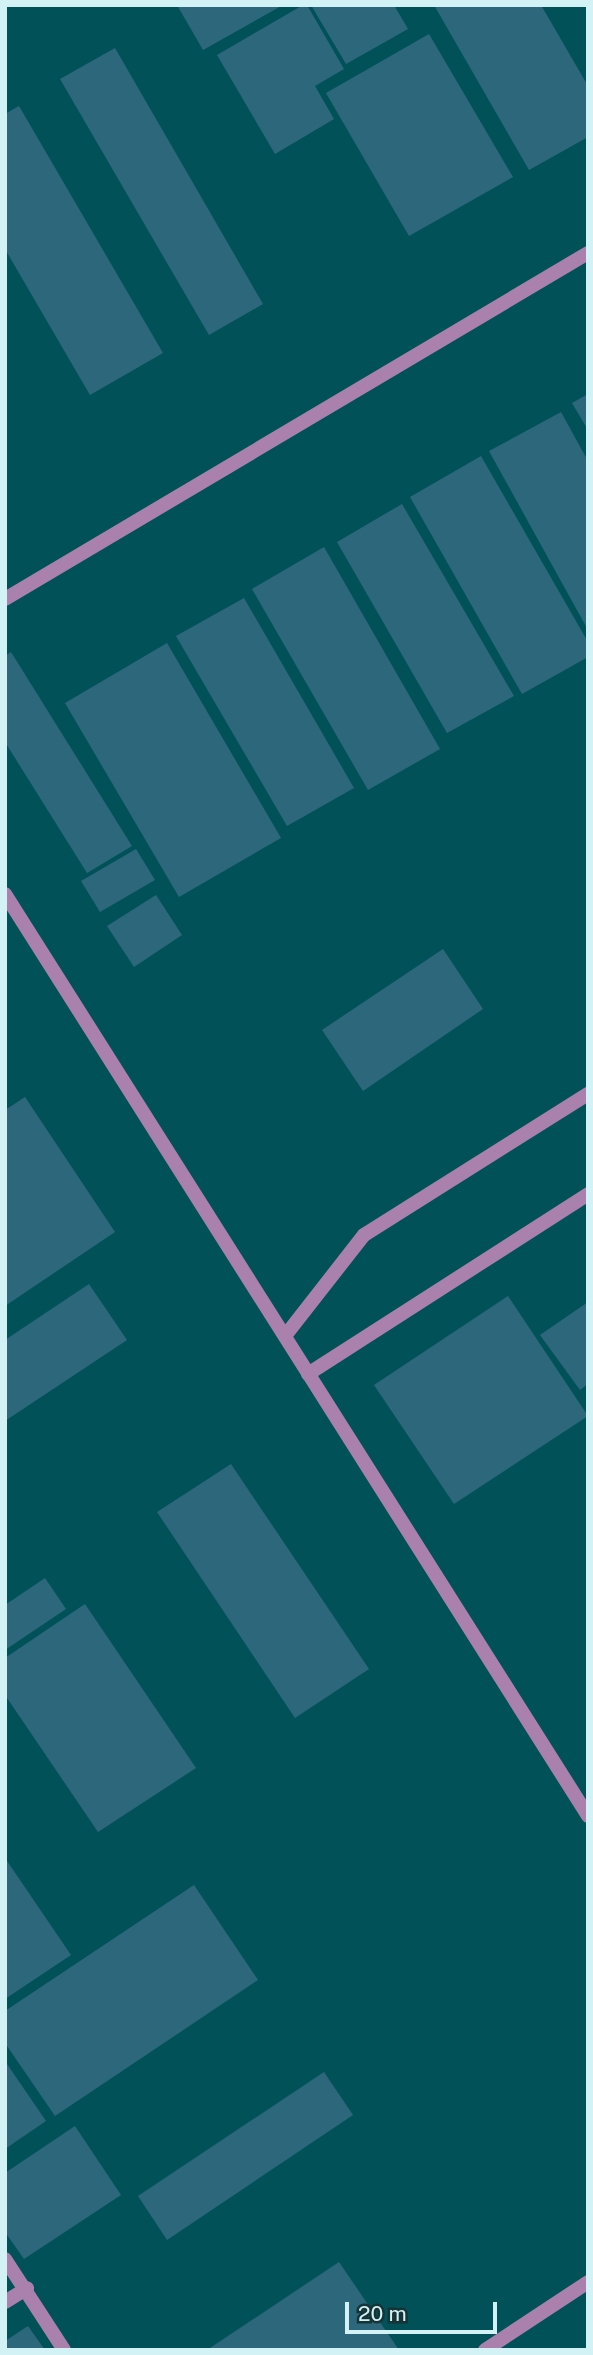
<!DOCTYPE html>
<html>
<head>
<meta charset="utf-8">
<style>
	body { margin:0 }
	#map { position:relative; width:593px; height:2355px; overflow:hidden; background:#005258; font-family:"Public Sans",sans-serif }
	div>[style] { position:absolute }
	.building>* { inset:0; background:#2d677c }
	.lane>* { height:14px; margin:-7px; padding:0 7px; transform-origin:7px; border-radius:7px; background:#aa81ad }
	.street>* { height:14px; margin:-7px; padding:0 7px; transform-origin:7px; border-radius:7px; background:#aa81ad }
	span { translate:-50% -50%; white-space:nowrap; text-align:center; line-height:1.15; -webkit-text-stroke:5px #163335; paint-order:stroke }
	.frame { position:absolute; inset:0; border:7px solid #d2f2f6; pointer-events:none }
	.scale { position:absolute; left:345px; top:2302px; width:152px; height:32px; box-sizing:border-box; border:4px solid #d2f2f6; border-top:0; padding-left:9px; font-size:21px; line-height:24px; white-space:nowrap; color:#d2f2f6; -webkit-text-stroke:5px #163335; paint-order:stroke }
</style>
</head>
<body>
<div id="map">
	<div class="building">
		<div style="clip-path:polygon(177px 5px,283px 5px,203px 50px)"></div>
		<div style="clip-path:polygon(303px 5px,307px 5px,344px 69px,315px 86px,334px 119px,275px 154px,217px 55px)"></div>
		<div style="clip-path:polygon(311px 5px,394px 5px,408px 29px,346px 64px)"></div>
		<div style="clip-path:polygon(434px 5px,541px 5px,588px 86px,588px 137px,529px 170px)"></div>
		<div style="clip-path:polygon(429px 34px,513px 177px,409px 236px,326px 93px)"></div>
		<div style="clip-path:polygon(115px 48px,263px 304px,209px 335px,60px 79px)"></div>
		<div style="clip-path:polygon(19px 106px,163px 353px,90px 395px,5px 249px,5px 114px)"></div>
		<div style="clip-path:polygon(588px 394px,588px 430px,572px 403px)"></div>
		<div style="clip-path:polygon(561px 412px,588px 461px,588px 630px,489px 451px)"></div>
		<div style="clip-path:polygon(481px 456px,588px 642px,588px 657px,522px 694px,410px 497px)"></div>
		<div style="clip-path:polygon(402px 504px,514px 696px,447px 733px,337px 542px)"></div>
		<div style="clip-path:polygon(324px 547px,440px 749px,368px 790px,252px 589px)"></div>
		<div style="clip-path:polygon(244px 598px,354px 788px,287px 826px,176px 636px)"></div>
		<div style="clip-path:polygon(167px 643px,281px 838px,179px 897px,65px 703px)"></div>
		<div style="clip-path:polygon(11px 652px,132px 846px,87px 873px,5px 742px,5px 656px)"></div>
		<div style="clip-path:polygon(136px 849px,155px 880px,100px 912px,81px 881px)"></div>
		<div style="clip-path:polygon(156px 895px,182px 935px,134px 967px,107px 926px)"></div>
		<div style="clip-path:polygon(443px 949px,483px 1009px,363px 1091px,322px 1030px)"></div>
		<div style="clip-path:polygon(25px 1097px,115px 1232px,5px 1306px,5px 1110px)"></div>
		<div style="clip-path:polygon(89px 1284px,127px 1340px,5px 1421px,5px 1340px)"></div>
		<div style="clip-path:polygon(508px 1296px,588px 1416px,454px 1504px,374px 1385px)"></div>
		<div style="clip-path:polygon(588px 1302px,588px 1384px,580px 1390px,540px 1335px)"></div>
		<div style="clip-path:polygon(231px 1464px,369px 1669px,295px 1718px,157px 1512px)"></div>
		<div style="clip-path:polygon(45px 1578px,66px 1609px,5px 1650px,5px 1605px)"></div>
		<div style="clip-path:polygon(85px 1604px,196px 1768px,98px 1832px,5px 1695px,5px 1658px)"></div>
		<div style="clip-path:polygon(5px 1858px,71px 1955px,5px 1999px)"></div>
		<div style="clip-path:polygon(194px 1885px,258px 1980px,55px 2116px,5px 2043px,5px 2011px)"></div>
		<div style="clip-path:polygon(5px 2061px,46px 2121px,5px 2149px)"></div>
		<div style="clip-path:polygon(324px 2072px,353px 2115px,167px 2240px,138px 2196px)"></div>
		<div style="clip-path:polygon(75px 2126px,121px 2195px,24px 2259px,5px 2232px,5px 2173px)"></div>
		<div style="clip-path:polygon(339px 2262px,399px 2350px,210px 2348px)"></div>
		<div style="clip-path:polygon(28px 2326px,45px 2350px,5px 2350px,5px 2341px)"></div>
	</div>
	<div class="lane">
		<div style="left:285px;top:1336px;width:128px;rotate:-52deg"></div>
		<div style="left:364px;top:1235px;width:265px;rotate:-32.2deg"></div>
		<div style="left:308px;top:1374px;width:333px;rotate:-32.7deg"></div>
		<div style="left:485px;top:2350px;width:123px;rotate:-33.4deg"></div>
	</div>
	<div class="street">
		<div style="left:5px;top:599px;width:678px;rotate:-30.69deg"></div>
		<div style="left:5px;top:894px;width:1091px;rotate:57.69deg"></div>
		<div style="left:5px;top:2259px;width:108px;rotate:57deg"></div>
		<div style="left:5px;top:2302px;width:26px;rotate:-32deg"></div>
	</div>
	<div class="frame"></div>
	<div class="scale">20 m</div>
</div>
</body>
</html>
